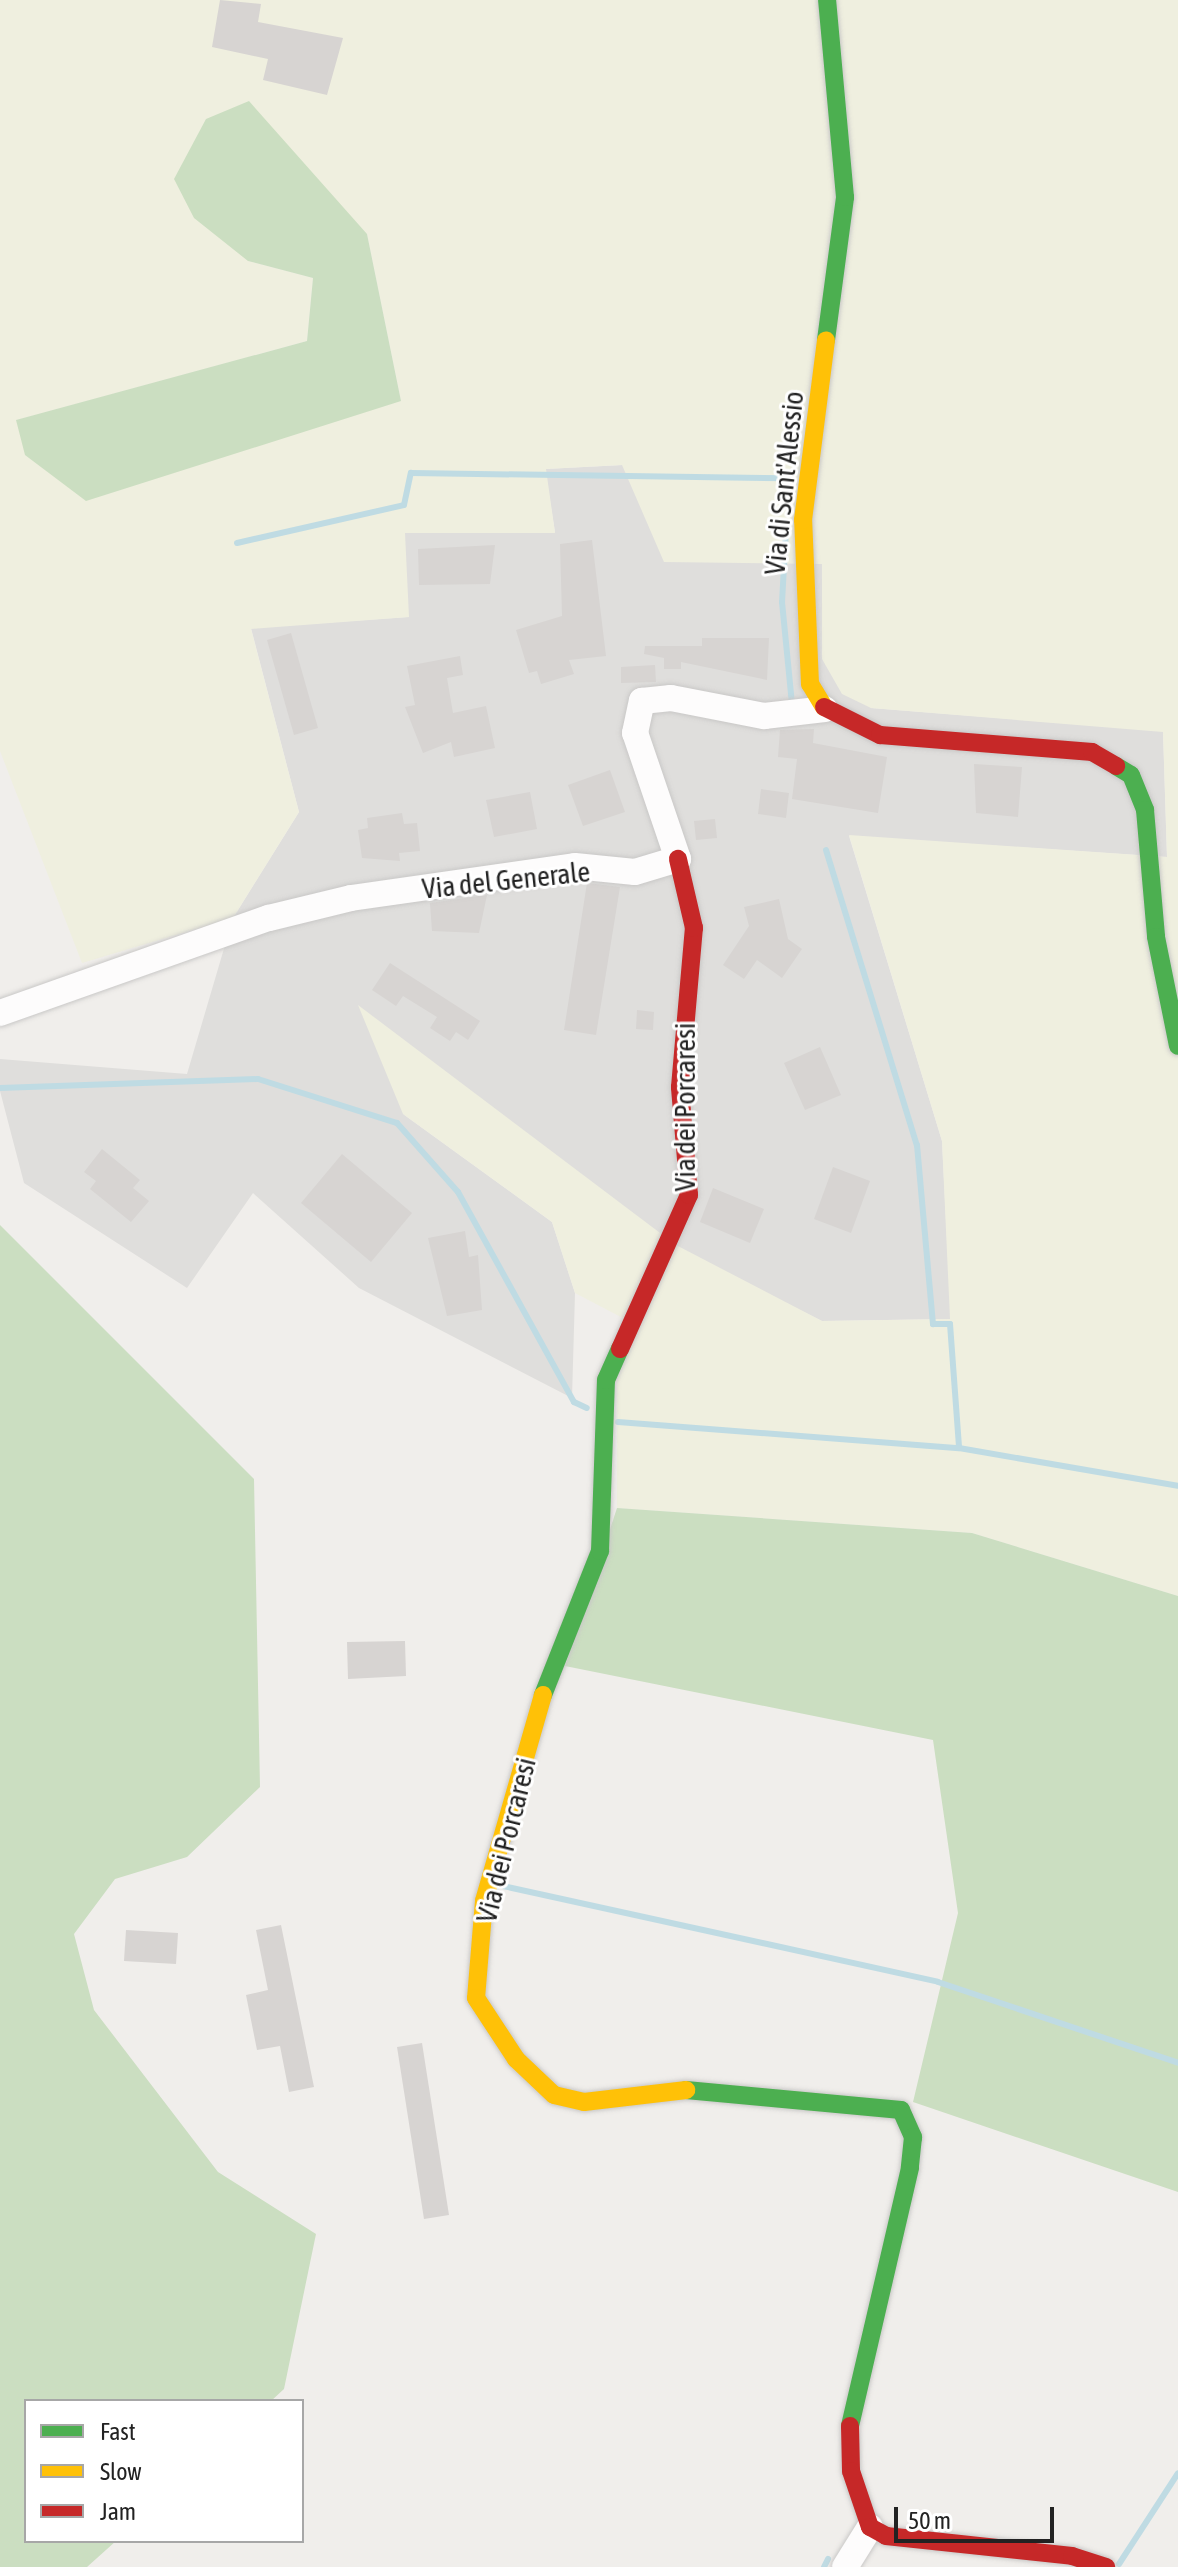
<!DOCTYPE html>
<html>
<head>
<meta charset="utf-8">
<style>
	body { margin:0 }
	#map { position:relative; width:1178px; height:2567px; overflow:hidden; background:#f0eeeb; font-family:"Asap Condensed",sans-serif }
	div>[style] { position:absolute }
	.residential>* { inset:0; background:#dfdedc }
	.farmland>* { inset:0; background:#efefdf }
	.forest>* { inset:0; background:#cbdec1 }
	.stream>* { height:6px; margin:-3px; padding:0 3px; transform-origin:3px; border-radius:3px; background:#bfdbe3 }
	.building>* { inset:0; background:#d7d4d2 }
	.roads { filter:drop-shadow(0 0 2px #c9c8c7) drop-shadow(0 0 2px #c9c8c7) }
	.street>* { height:26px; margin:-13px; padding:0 13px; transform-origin:13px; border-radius:13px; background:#fdfcfc }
	.fast>* { height:18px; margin:-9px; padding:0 9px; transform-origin:9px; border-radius:9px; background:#4caf50 }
	.slow>* { height:18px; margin:-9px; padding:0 9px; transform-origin:9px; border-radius:9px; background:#ffc107 }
	.jam>* { height:18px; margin:-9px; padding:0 9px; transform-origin:9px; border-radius:9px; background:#c62828 }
	span { translate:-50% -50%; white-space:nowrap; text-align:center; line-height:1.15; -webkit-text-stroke:6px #fff; paint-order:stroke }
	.street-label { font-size:28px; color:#222 }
	.legend { position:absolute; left:24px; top:2399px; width:280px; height:144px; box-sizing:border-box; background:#fff; border:2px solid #a7a7a7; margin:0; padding:10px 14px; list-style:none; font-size:24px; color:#222 }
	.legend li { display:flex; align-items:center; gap:16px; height:40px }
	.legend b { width:40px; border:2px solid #a7a7a7 }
	.scale { position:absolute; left:894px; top:2507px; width:160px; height:36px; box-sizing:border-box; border:4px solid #222; border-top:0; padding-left:10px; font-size:24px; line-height:28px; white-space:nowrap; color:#222; -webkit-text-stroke:6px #fff; paint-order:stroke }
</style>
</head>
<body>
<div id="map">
	<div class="residential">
		<div style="clip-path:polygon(623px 465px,822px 564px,871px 708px,1163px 731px,1167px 857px,849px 836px,942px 1141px,951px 1319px,822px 1321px,403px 1114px,552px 1222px,575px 1293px,572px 1398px,359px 1288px,253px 1193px,187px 1288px,24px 1183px,0 1091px,0 1059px,187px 1074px,233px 918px,299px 812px,251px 628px,408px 617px,404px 533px,555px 532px,545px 469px)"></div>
	</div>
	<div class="farmland">
		<div style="clip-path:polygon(evenodd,0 0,1178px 0,1178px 1596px,972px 1533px,617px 1508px,617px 1380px,638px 1326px,575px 1293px,552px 1222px,403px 1114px,358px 1005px,676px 1245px,822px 1321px,950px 1319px,942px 1141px,849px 835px,1167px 857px,1163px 732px,871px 708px,842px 694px,822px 659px,822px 564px,664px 562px,622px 465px,546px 469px,555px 533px,405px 533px,409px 617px,251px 629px,299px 812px,233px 918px,82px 963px,0 751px,0 0,367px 234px,401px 401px,17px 420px,307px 341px,313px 278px,248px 261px,367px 234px)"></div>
	</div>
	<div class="forest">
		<div style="clip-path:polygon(249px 101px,367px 234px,401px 401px,86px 501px,25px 455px,16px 420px,307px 341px,313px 278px,248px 261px,194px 218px,174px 179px,206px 119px)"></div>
		<div style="clip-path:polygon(0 1225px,254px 1479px,260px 1787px,187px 1857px,115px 1879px,74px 1934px,94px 2010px,218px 2172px,316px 2234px,284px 2389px,271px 2401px,26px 2401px,26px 2541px,116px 2541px,87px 2567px,0 2567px)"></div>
		<div style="clip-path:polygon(617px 1508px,972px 1533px,1178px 1596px,1178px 2192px,913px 2102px,958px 1913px,933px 1740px,565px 1666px)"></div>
	</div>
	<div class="stream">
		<div style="left:786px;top:529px;width:73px;rotate:93.1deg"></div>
		<div style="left:782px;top:602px;width:102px;rotate:84.4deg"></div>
		<div style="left:237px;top:543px;width:171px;rotate:-12.8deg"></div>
		<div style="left:404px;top:505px;width:33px;rotate:-78deg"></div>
		<div style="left:411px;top:473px;width:381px;rotate:0.8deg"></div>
		<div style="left:826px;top:850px;width:309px;rotate:72.9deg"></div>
		<div style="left:917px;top:1145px;width:180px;rotate:84.9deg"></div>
		<div style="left:933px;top:1324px;width:17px"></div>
		<div style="left:950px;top:1324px;width:124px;rotate:85.8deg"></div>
		<div style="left:0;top:1088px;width:258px;rotate:-2deg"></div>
		<div style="left:258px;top:1079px;width:146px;rotate:17.6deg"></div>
		<div style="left:397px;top:1123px;width:92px;rotate:48.5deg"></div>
		<div style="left:458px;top:1192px;width:240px;rotate:61.1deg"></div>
		<div style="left:574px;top:1402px;width:14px;rotate:25deg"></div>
		<div style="left:618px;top:1422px;width:342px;rotate:4.4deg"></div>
		<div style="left:959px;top:1448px;width:222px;rotate:9.8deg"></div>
		<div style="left:503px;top:1886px;width:445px;rotate:12.4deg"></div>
		<div style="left:938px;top:1982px;width:253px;rotate:18.6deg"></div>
		<div style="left:1119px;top:2564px;width:108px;rotate:-57deg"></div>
		<div style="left:824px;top:2567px;width:9px;rotate:-63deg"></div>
	</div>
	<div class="building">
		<div style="clip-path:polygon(220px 0,261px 4px,258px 22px,343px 38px,327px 95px,263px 80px,268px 59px,212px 47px)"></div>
		<div style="clip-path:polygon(592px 540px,606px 656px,569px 660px,574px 674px,541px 684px,537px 671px,529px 673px,516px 630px,562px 616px,560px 544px)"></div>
		<div style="clip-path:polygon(495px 545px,490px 584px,419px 585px,418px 549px)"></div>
		<div style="clip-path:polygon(291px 633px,318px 728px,294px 735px,267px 640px)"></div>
		<div style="clip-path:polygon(702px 638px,769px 638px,767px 680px,681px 662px,681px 669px,664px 669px,664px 658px,644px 654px,645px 646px,702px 646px)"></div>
		<div style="clip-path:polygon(460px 656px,463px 675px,447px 678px,453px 713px,486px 706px,495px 748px,454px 757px,451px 742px,423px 753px,405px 707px,415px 705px,407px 666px)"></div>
		<div style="clip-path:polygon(655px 665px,656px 682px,621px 683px,621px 667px)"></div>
		<div style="clip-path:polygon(814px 729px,813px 743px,887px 757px,878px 813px,792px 799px,797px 759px,778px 757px,780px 730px)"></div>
		<div style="clip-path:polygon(974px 764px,1022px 767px,1018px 817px,976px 813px)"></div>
		<div style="clip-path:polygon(610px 770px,625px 812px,583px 826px,568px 785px)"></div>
		<div style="clip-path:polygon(761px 789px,789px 793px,786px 818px,758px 814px)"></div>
		<div style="clip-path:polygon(530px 792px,537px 829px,494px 837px,486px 800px)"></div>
		<div style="clip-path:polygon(402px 813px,404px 824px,417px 823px,420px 851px,399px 853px,400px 861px,362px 858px,358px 830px,368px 828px,367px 818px)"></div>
		<div style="clip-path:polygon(715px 819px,717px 838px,696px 840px,694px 821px)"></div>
		<div style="clip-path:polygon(587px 883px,620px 887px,596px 1035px,564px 1030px)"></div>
		<div style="clip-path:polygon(487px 895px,479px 933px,432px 931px,430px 903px)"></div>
		<div style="clip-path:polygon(779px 899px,788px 939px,802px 949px,782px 978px,757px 960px,744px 979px,723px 965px,749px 926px,744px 907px)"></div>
		<div style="clip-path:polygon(390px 963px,480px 1021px,468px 1040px,456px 1032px,450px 1041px,430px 1028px,437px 1017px,403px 996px,396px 1006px,372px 990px)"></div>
		<div style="clip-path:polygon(637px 1010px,654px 1012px,653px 1030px,636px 1029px)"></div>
		<div style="clip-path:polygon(820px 1047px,841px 1095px,805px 1110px,784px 1063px)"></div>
		<div style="clip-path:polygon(102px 1149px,140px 1180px,133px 1188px,149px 1201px,131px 1222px,90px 1189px,96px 1181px,84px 1172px)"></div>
		<div style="clip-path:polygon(342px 1154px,412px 1213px,371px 1262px,301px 1203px)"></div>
		<div style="clip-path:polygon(833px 1167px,870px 1181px,851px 1233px,814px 1219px)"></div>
		<div style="clip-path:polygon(713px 1188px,764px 1209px,750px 1243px,700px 1222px)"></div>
		<div style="clip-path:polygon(465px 1231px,469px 1257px,478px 1255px,482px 1310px,447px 1316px,428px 1238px)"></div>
		<div style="clip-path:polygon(405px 1641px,406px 1676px,348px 1679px,347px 1642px)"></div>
		<div style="clip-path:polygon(281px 1925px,314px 2087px,289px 2092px,280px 2046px,257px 2050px,246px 1995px,268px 1990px,256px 1930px)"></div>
		<div style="clip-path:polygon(126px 1930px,178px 1933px,176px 1964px,124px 1961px)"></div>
		<div style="clip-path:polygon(422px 2043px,449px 2215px,424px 2219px,397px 2047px)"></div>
	</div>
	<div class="roads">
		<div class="street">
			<div style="left:0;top:1013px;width:285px;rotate:-19.5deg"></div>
			<div style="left:269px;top:918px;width:84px;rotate:-13.7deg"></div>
			<div style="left:351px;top:898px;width:226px;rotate:-8.1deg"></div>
			<div style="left:575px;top:866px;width:60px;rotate:5.7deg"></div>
			<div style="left:635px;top:872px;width:45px;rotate:-16.8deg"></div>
			<div style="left:678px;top:859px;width:133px;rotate:-108.8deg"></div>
			<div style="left:635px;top:733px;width:33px;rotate:-78deg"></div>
			<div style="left:642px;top:701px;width:29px;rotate:-6deg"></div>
			<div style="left:671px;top:698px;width:95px;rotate:11deg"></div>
			<div style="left:764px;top:716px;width:61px;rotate:-6.5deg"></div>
			<div style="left:845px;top:2567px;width:47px;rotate:-58deg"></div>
		</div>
		<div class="fast">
			<div style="left:826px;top:340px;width:144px;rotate:-82.4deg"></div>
			<div style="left:845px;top:197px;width:198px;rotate:-95.2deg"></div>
			<div style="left:1116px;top:766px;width:17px;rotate:31deg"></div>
			<div style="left:1131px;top:775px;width:38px;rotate:68deg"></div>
			<div style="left:1145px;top:810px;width:127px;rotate:85deg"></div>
			<div style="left:1156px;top:937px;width:111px;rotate:78.6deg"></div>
			<div style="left:543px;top:1695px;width:155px;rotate:-68.4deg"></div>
			<div style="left:600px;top:1551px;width:171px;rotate:-88deg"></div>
			<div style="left:606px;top:1380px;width:34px;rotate:-66deg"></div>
			<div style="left:686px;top:2090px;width:216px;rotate:5.3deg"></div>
			<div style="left:901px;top:2110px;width:30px;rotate:66deg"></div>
			<div style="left:913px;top:2137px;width:31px;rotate:96deg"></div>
			<div style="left:910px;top:2168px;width:265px;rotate:103.1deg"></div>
		</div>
		<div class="slow">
			<div style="left:824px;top:707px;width:27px;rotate:-121deg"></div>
			<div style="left:810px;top:684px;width:164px;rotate:-92.4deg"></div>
			<div style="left:803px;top:520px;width:181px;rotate:-82.7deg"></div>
			<div style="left:543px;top:1695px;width:214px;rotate:106deg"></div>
			<div style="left:484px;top:1901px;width:97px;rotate:94.7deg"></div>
			<div style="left:476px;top:1998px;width:73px;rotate:56.7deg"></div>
			<div style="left:516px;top:2059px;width:52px;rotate:43.5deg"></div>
			<div style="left:554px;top:2095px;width:31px;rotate:13deg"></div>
			<div style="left:584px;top:2102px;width:103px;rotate:-6.7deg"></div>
		</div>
		<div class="jam">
			<div style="left:824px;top:707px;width:63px;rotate:26.6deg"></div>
			<div style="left:880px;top:735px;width:213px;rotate:4.6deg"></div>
			<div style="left:1092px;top:752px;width:28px;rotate:30deg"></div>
			<div style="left:620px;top:1349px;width:169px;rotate:-65.9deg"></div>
			<div style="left:689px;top:1195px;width:108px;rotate:-94.8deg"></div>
			<div style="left:680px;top:1087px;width:160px;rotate:-85deg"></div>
			<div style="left:694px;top:928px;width:71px;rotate:-103.1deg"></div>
			<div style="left:850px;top:2426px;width:45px;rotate:88.7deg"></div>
			<div style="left:851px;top:2471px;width:59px;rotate:71.3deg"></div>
			<div style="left:870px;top:2527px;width:18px;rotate:29deg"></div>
			<div style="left:886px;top:2536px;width:187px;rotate:6.1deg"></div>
			<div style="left:1072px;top:2556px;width:36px;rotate:18deg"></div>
		</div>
	</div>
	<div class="street-label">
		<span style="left:784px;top:483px;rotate:-84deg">Via di Sant'Alessio</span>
		<span style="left:506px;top:880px;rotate:-6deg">Via del Generale</span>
		<span style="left:685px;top:1107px;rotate:-90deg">Via dei Porcaresi</span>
		<span style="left:506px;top:1840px;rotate:-76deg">Via dei Porcaresi</span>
	</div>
	<ul class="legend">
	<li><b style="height:10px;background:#4caf50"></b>Fast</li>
	<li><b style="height:10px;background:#ffc107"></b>Slow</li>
	<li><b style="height:10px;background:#c62828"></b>Jam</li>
	</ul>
	<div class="scale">50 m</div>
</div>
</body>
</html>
